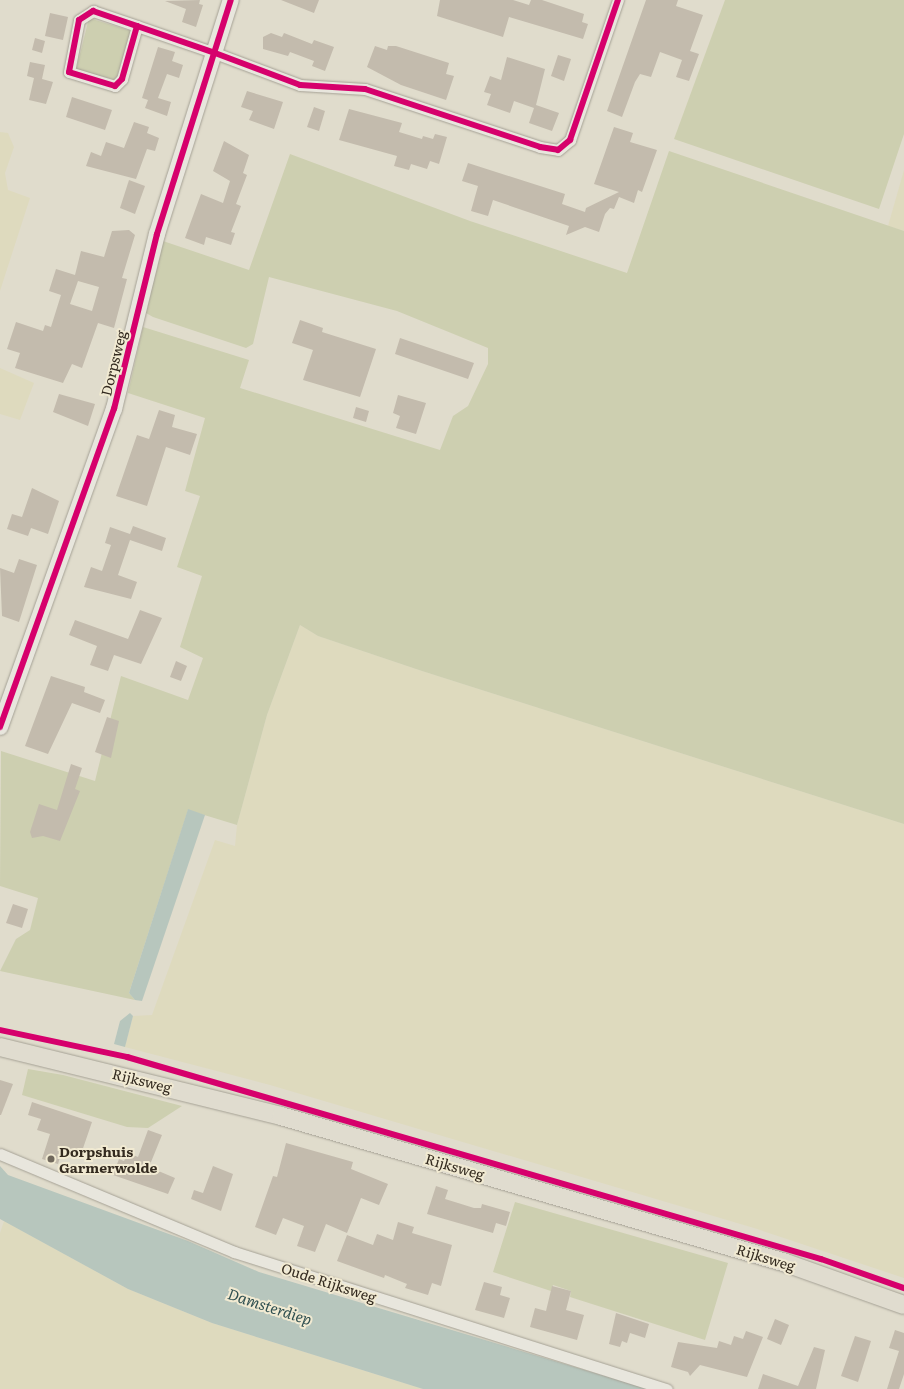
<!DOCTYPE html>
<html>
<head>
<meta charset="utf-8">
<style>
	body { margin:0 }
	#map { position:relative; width:904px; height:1389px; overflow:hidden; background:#e0dccc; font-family:Literata,serif }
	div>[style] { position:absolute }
	.farmland>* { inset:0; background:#dedabe }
	.green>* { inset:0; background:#cdcfb0 }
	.water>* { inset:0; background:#b7c6bd }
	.building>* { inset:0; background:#c3bbad }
	.roads { filter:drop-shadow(0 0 1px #a5a195) drop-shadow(0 0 1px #a5a195) }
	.street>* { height:11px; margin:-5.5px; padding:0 5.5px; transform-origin:5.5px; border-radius:5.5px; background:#e8e6dd }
	.secondary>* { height:16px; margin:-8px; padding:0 8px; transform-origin:8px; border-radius:8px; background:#e8e6dd }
	.primary>* { height:18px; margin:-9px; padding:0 9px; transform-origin:9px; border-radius:9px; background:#e0dccf }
	.cycleway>* { height:6px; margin:-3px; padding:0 3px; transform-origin:3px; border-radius:3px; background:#d6006c }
	.dots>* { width:11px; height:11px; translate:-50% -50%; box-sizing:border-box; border:2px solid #f1ead2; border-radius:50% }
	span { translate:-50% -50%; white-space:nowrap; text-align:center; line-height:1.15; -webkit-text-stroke:4px #f1ead2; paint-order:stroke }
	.street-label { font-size:14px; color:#332a1f }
	.poi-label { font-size:14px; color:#332a1f; font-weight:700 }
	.left { translate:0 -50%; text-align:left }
	.water-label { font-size:15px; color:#305051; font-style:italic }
</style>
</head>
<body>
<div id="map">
	<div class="farmland">
		<div style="clip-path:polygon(0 132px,8px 133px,14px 147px,5px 173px,8px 190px,30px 198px,0 291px)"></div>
		<div style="clip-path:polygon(904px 170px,904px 231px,888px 226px)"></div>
		<div style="clip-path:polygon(0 368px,34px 383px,20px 420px,0 414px)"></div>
		<div style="clip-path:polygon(300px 625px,318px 636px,422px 671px,904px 824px,904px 1278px,754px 1228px,270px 1085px,125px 1047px,133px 1016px,152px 1015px,215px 840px,235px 846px,237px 825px,267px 715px)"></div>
		<div style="clip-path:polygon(4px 1221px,128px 1289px,212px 1323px,423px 1389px,0 1389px,0 1233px)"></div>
	</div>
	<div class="green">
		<div style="clip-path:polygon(725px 0,904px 0,904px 134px,879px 209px,674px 139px)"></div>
		<div style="clip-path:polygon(89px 18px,131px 31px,116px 80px,76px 70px)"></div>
		<div style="clip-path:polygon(669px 151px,904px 231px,904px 824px,422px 671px,318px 636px,300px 625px,267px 715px,237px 825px,188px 810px,129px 993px,135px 1000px,0 971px,16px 939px,30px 930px,38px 898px,0 886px,1px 751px,95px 781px,121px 676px,188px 700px,203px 658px,180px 647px,202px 576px,177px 567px,200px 496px,185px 491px,205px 418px,128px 393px,143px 327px,249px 360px,240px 388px,440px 450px,453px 416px,468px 406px,488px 364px,488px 348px,397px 311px,269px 277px,253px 344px,246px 348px,153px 317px,146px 313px,163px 241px,249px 270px,290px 154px,470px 221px,627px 273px)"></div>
		<div style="clip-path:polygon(28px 1069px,63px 1075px,182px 1106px,148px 1128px,127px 1127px,22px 1095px)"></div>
		<div style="clip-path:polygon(515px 1202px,728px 1263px,705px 1340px,570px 1297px,571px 1291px,553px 1285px,551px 1291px,493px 1272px)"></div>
	</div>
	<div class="water">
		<div style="clip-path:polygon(188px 809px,205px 815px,142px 1001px,135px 1000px,129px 993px)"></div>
		<div style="clip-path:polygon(130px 1013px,133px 1016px,125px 1047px,114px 1044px,120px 1021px)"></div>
		<div style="clip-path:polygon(0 1166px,8px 1175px,188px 1241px,259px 1272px,648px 1389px,423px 1389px,212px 1323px,128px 1289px,0 1219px)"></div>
	</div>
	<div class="building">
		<div style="clip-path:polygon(200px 0,199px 4px,203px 5px,196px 27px,182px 22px,186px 9px,165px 1px)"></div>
		<div style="clip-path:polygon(281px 0,319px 0,314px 13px)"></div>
		<div style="clip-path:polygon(440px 0,513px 0,529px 5px,531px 0,542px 0,584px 14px,582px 22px,588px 24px,583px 39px,509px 17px,503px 37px,437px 16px)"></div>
		<div style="clip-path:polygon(646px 0,678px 0,676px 6px,703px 15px,690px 51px,699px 54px,689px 81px,676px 77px,682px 60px,660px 52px,651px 77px,640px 74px,635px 82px,622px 117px,607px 111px)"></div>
		<div style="clip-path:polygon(50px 13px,68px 17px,63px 40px,45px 36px)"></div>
		<div style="clip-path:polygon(271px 33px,282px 37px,284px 33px,312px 44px,314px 40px,334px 47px,325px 71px,312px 66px,314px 61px,290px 52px,288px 56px,263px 49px,263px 37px)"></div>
		<div style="clip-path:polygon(35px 38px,45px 41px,42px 53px,32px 50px)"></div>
		<div style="clip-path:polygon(375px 46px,387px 50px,388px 46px,396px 46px,449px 63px,446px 74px,454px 76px,446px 100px,401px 85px,367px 67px)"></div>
		<div style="clip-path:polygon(158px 47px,175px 52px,172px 61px,183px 65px,179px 78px,167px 74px,158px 98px,171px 102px,167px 116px,145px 108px,148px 100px,142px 98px)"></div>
		<div style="clip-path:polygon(558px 55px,571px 59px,564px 81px,551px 76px)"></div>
		<div style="clip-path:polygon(507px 57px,545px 69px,536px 105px,559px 113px,552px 131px,529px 123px,534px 108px,514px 101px,510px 113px,487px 105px,491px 94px,484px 92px,490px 76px,501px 80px)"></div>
		<div style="clip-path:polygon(30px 62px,45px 65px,42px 79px,53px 82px,46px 104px,29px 100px,34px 78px,27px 76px)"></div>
		<div style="clip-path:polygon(247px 91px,283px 102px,274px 129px,249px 120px,253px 111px,241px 107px)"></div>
		<div style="clip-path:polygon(72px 97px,112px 110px,105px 130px,66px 117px)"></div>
		<div style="clip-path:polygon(314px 107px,325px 111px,319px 131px,307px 127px)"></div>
		<div style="clip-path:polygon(349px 109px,402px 123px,399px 132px,422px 139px,423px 136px,433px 139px,435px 134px,447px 137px,439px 164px,430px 161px,427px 169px,411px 164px,409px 170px,394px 166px,397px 156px,339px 140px)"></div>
		<div style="clip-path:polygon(134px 122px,149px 127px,147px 133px,159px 138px,155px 151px,147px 149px,136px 179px,86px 166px,91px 152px,101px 156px,106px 142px,124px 148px)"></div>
		<div style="clip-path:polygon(614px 127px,633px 133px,630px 142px,657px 150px,642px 192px,638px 190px,634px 203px,619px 197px,614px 209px,610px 208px,605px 214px,599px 232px,585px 227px,566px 235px,569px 226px,493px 200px,488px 216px,471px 211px,478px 186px,462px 181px,468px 163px,565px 194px,562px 204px,585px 212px,586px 208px,619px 192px,594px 184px)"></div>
		<div style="clip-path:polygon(224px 141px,249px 155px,243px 173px,247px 175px,236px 204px,241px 206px,231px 232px,235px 233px,231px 245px,206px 237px,204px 245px,185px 238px,201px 194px,223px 203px,230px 181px,213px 171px)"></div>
		<div style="clip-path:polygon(129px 180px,145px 186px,135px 214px,120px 208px)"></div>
		<div style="clip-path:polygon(evenodd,129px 230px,135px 235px,122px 278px,127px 279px,114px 328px,98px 323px,82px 368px,72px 364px,63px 383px,15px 368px,20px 353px,7px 349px,16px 322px,43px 331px,45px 325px,51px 327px,61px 295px,49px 291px,56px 269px,75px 275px,81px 251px,104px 257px,112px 231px,129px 230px,78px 281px,99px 287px,92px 311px,70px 304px,78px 281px)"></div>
		<div style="clip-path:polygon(300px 320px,323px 328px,322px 332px,376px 349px,360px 397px,303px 380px,313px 350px,292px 343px)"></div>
		<div style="clip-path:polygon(400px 338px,474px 363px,468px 379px,395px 354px)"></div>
		<div style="clip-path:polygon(59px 394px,95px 404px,88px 426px,53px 412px)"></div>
		<div style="clip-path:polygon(398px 395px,426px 403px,416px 434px,396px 428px,400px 416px,393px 413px)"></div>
		<div style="clip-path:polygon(356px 407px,369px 411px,366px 422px,353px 418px)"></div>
		<div style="clip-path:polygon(159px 410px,175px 415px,172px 427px,197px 434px,190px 455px,166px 447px,147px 506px,116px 496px,137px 435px,149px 439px)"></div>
		<div style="clip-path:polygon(32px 488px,59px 501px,48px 534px,31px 528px,28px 536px,7px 529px,12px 514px,22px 517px)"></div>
		<div style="clip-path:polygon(133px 526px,166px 538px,162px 551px,130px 540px,118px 575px,137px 582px,131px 599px,84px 587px,91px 567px,102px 571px,111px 545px,105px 543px,110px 527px,130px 534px)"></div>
		<div style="clip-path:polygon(19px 559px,37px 565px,19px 622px,2px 616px,0 568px,14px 573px)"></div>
		<div style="clip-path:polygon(140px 610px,162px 618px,141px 664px,114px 655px,108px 671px,90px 665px,97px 646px,69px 635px,75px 620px,128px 639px)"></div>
		<div style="clip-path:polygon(176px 661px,187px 666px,181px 681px,170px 677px)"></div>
		<div style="clip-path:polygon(51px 676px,85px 687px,84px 692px,105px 700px,100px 713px,72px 703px,48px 754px,25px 746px)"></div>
		<div style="clip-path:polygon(107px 717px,119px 721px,111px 758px,95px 752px)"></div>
		<div style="clip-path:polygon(71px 764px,82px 768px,75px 789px,80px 791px,60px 841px,43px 836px,32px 838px,30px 832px,39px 804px,57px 810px)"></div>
		<div style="clip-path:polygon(13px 904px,28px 909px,22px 928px,6px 923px)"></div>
		<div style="clip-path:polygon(0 1080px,13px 1084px,1px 1115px,0 1115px)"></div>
		<div style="clip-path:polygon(32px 1102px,92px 1122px,80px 1157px,62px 1151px,58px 1164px,42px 1159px,50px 1134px,37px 1130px,41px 1119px,28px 1115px)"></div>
		<div style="clip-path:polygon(148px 1130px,162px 1135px,149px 1167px,175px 1178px,168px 1194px,113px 1175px,119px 1159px,124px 1161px,128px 1153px,138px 1157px)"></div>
		<div style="clip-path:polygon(286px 1143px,353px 1162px,351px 1169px,388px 1184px,379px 1205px,361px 1198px,347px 1233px,326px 1224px,315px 1252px,297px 1246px,304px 1226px,283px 1218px,276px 1235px,255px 1227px,273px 1176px,277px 1177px)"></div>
		<div style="clip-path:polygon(213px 1166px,233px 1174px,221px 1211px,191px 1199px,194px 1190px,203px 1193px)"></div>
		<div style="clip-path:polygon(436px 1186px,448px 1190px,445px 1199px,458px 1203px,474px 1208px,481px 1208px,482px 1204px,510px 1212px,506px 1226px,496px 1223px,493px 1233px,427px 1214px)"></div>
		<div style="clip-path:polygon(398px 1222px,414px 1227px,412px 1233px,452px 1245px,441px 1286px,432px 1283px,428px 1295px,405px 1288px,407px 1284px,385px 1275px,384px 1278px,337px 1261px,347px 1235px,373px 1245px,377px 1234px,393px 1240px)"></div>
		<div style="clip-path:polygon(484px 1282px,502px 1287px,500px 1295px,510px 1298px,504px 1318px,475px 1310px)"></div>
		<div style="clip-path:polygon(552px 1286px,571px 1291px,566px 1310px,584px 1315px,577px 1340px,530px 1327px,535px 1308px,546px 1311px)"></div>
		<div style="clip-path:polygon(616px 1313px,649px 1324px,645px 1338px,630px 1333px,627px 1343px,622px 1341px,620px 1347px,609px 1344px)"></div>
		<div style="clip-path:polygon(775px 1319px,789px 1325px,781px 1345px,767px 1339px)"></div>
		<div style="clip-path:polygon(895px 1330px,904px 1333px,904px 1374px,899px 1389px,887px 1389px,899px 1351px,889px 1348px)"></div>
		<div style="clip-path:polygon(746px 1331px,763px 1337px,747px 1377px,700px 1365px,690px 1376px,688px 1372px,671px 1367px,678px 1342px,717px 1348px,719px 1341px,731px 1345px,734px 1336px,743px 1339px)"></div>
		<div style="clip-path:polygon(855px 1336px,871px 1341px,858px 1382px,841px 1376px)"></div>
		<div style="clip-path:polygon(814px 1347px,825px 1350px,816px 1389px,758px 1389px,763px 1374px,798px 1386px)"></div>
	</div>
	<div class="roads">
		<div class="street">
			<div style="left:137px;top:26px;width:55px;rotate:105.8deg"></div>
			<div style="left:122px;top:79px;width:10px;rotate:135deg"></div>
			<div style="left:115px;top:86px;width:48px;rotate:-163.1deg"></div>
			<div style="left:69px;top:72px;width:53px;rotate:-79.1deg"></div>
			<div style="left:79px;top:20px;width:17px;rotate:-33deg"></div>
			<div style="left:93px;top:11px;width:46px;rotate:18.8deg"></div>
			<div style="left:137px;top:26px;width:83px;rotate:19.1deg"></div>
			<div style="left:215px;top:53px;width:91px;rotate:20.6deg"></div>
			<div style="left:300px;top:85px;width:65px;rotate:3.5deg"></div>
			<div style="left:365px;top:89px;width:184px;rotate:18.3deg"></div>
			<div style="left:540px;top:147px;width:18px;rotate:9deg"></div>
			<div style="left:558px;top:150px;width:16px;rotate:-40deg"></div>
			<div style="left:570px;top:140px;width:148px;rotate:-71.1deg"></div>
			<div style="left:0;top:1154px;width:254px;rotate:22.7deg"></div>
			<div style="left:234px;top:1252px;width:454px;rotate:17.6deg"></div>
		</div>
		<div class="secondary">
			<div style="left:0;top:727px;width:338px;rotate:-70.3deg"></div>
			<div style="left:114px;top:409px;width:180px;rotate:-76.2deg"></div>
			<div style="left:157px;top:234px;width:245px;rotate:-72.5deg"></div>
		</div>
		<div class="primary">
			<div style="left:0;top:1047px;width:289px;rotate:13.8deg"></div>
			<div style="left:281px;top:1116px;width:526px;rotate:16.23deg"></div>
			<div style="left:786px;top:1263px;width:125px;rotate:19.6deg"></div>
		</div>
	</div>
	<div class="cycleway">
		<div style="left:137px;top:26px;width:55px;rotate:105.8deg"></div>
		<div style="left:122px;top:79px;width:10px;rotate:135deg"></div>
		<div style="left:115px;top:86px;width:48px;rotate:-163.1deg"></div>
		<div style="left:69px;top:72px;width:53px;rotate:-79.1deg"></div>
		<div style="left:79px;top:20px;width:17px;rotate:-33deg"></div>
		<div style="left:93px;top:11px;width:46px;rotate:18.8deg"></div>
		<div style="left:137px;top:26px;width:83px;rotate:19.1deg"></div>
		<div style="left:215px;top:53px;width:91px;rotate:20.6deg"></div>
		<div style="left:300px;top:85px;width:65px;rotate:3.5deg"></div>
		<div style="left:365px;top:89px;width:184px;rotate:18.3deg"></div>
		<div style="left:540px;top:147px;width:18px;rotate:9deg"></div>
		<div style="left:558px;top:150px;width:16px;rotate:-40deg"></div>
		<div style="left:570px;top:140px;width:148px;rotate:-71.1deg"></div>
		<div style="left:0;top:727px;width:338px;rotate:-70.3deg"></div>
		<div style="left:114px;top:409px;width:180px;rotate:-76.2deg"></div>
		<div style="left:157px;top:234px;width:245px;rotate:-72.5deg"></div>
		<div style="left:0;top:1030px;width:130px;rotate:12deg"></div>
		<div style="left:127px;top:1057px;width:723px;rotate:16.23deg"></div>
		<div style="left:821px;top:1259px;width:88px;rotate:19.3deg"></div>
	</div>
	<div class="dots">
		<div style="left:51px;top:1159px;background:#70685c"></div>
	</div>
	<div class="street-label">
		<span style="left:113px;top:363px;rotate:-76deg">Dorpsweg</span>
		<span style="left:142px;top:1080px;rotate:14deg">Rijksweg</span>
		<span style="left:455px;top:1166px;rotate:16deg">Rijksweg</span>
		<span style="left:766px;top:1257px;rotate:17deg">Rijksweg</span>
		<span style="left:329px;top:1282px;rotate:18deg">Oude Rijksweg</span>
	</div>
	<div class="poi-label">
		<span class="left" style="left:59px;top:1159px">Dorpshuis<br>Garmerwolde</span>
	</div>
	<div class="water-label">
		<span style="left:270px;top:1306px;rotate:18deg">Damsterdiep</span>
	</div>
</div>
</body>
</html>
